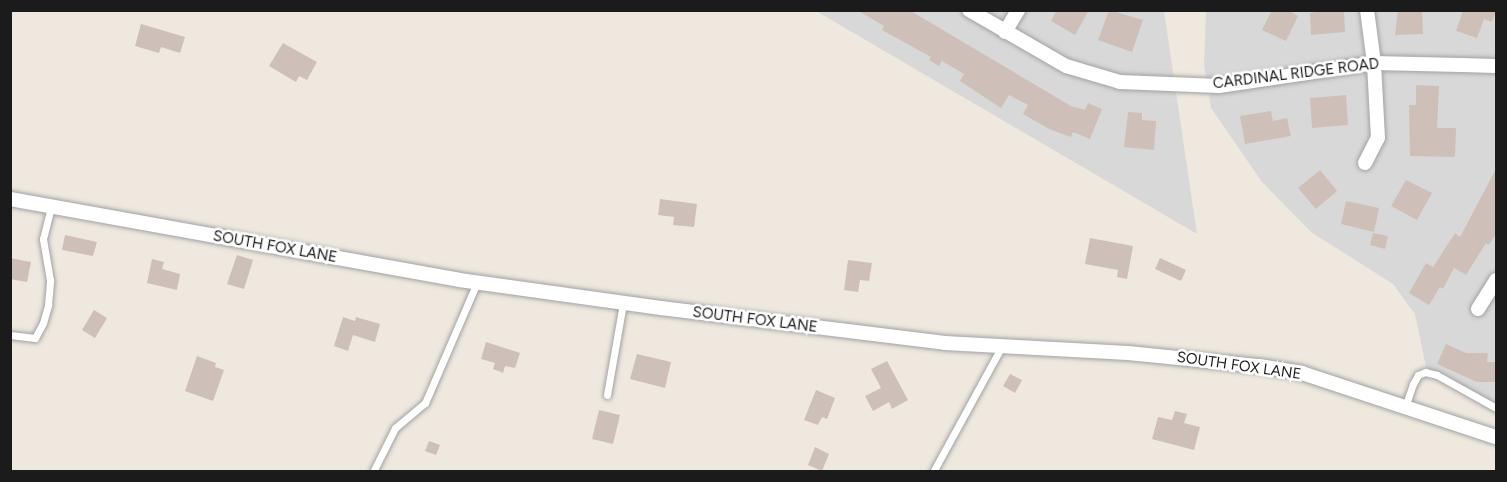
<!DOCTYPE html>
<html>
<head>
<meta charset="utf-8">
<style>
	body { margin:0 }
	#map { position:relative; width:1507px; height:482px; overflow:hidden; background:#eee8df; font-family:Figtree,sans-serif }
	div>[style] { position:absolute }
	.residential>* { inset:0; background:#d9d8d8 }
	.building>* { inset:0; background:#cec0b8 }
	.roads { filter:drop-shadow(0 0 2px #a2a2a2) drop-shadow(0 0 2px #a2a2a2) }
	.service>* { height:7px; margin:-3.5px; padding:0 3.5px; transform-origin:3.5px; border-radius:3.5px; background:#fff }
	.minor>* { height:14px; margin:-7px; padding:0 7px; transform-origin:7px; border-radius:7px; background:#fff }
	span { translate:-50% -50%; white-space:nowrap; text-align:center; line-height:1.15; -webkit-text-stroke:5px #fff; paint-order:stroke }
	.street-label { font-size:15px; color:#1b1b1b }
	.frame { position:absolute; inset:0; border:12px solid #1b1b1b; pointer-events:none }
</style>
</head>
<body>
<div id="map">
	<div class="residential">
		<div style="clip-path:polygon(816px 11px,1164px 11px,1197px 234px)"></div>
		<div style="clip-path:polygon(1206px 11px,1496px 11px,1496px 408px,1426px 367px,1415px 314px,1393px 284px,1311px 232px,1262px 182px,1211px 108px,1204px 65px)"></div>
	</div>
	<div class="building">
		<div style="clip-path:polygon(857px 10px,909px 10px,1071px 106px,1085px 110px,1088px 103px,1102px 109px,1090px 139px,1073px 132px,1071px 137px,1049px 129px,1023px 114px,1028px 105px,1009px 95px,1001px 108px,960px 81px,964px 74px,942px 61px,939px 66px,929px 60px,931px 57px,882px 30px,884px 26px)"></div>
		<div style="clip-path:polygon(1057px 10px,1089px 10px,1075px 35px,1051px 21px)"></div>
		<div style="clip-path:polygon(1109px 10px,1143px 20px,1132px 52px,1098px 40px)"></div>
		<div style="clip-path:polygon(1272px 10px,1288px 10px,1298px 16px,1286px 41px,1262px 30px)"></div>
		<div style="clip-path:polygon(1328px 10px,1344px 10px,1345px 32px,1311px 35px,1310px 13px)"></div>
		<div style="clip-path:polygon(1398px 10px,1422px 10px,1423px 34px,1395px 35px)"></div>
		<div style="clip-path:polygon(1463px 10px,1496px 10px,1492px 22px,1484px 19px,1477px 38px,1456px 31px)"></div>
		<div style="clip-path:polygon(141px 24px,185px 37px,180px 53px,161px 47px,159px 53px,135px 46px)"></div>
		<div style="clip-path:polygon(283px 43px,317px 62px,307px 80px,299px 76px,296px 82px,269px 66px)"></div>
		<div style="clip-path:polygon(1416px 85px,1439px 86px,1437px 128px,1456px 128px,1455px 157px,1410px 156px,1409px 105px,1416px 105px)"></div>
		<div style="clip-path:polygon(1346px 95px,1348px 125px,1312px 128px,1310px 98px)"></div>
		<div style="clip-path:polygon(1271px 111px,1273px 121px,1287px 118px,1291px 136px,1245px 144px,1240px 116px)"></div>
		<div style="clip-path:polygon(1128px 112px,1142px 113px,1142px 120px,1156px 121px,1154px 150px,1124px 147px)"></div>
		<div style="clip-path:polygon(1497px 167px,1497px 232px,1489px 245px,1486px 243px,1466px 275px,1454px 268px,1443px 289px,1440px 287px,1429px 305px,1409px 293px,1426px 263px,1433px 267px,1455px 233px,1460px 237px)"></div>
		<div style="clip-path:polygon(1320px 170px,1337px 191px,1316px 209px,1298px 188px)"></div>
		<div style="clip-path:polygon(1406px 180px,1432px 193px,1417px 220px,1391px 206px)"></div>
		<div style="clip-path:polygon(660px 199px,697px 204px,694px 227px,673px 225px,674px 217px,658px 215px)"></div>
		<div style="clip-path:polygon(1346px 201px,1379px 208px,1374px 232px,1341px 224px)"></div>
		<div style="clip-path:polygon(1373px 233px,1388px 236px,1385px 249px,1370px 245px)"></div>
		<div style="clip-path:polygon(65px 235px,97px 242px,93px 256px,62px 250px)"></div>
		<div style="clip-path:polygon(1090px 238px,1133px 246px,1127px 279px,1117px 277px,1118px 270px,1085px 264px)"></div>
		<div style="clip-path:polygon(237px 255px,253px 260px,244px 289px,227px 284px)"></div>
		<div style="clip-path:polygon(10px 258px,31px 262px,27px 282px,10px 279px)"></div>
		<div style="clip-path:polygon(1160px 258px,1186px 270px,1181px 281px,1155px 269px)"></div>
		<div style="clip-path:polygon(152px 259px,164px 262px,162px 269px,180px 274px,177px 290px,147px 283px)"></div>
		<div style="clip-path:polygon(848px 260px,872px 263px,869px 281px,860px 280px,858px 292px,844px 290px)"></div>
		<div style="clip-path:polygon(94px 310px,107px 318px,95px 338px,82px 330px)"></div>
		<div style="clip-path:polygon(343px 317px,355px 321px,356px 317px,380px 324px,375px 342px,353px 335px,348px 351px,334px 346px)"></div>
		<div style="clip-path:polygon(486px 342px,520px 353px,515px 368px,505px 366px,503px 373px,493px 369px,495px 363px,481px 359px)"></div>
		<div style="clip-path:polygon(1446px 344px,1466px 353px,1488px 353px,1487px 362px,1497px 362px,1497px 382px,1477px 382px,1437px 364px)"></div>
		<div style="clip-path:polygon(637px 354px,671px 362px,665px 388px,630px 379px)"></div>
		<div style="clip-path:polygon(197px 356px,216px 363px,215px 367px,224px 370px,213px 401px,185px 391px)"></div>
		<div style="clip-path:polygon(887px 361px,908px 400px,892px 409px,889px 402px,873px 411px,865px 396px,881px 388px,871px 369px)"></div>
		<div style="clip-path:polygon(1010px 374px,1022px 380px,1015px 393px,1003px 386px)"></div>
		<div style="clip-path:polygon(816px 390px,835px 398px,827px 419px,822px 417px,818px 425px,804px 420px)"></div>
		<div style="clip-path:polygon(599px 410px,620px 415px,613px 444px,592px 439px)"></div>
		<div style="clip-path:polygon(1175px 411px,1187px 414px,1184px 423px,1200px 427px,1194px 450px,1152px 439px,1158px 417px,1172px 420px)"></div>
		<div style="clip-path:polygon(429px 441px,440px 445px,436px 455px,425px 451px)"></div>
		<div style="clip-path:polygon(815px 447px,829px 454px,822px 471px,808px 465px)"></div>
	</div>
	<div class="roads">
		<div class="service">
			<div style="left:10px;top:335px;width:25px;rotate:7deg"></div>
			<div style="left:35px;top:338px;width:17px;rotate:-62deg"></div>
			<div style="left:43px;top:323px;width:19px;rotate:-74deg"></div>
			<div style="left:48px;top:305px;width:25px;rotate:-85deg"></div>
			<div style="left:50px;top:280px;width:42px;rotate:-99.7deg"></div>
			<div style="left:43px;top:239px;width:34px;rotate:-76deg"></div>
			<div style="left:607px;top:395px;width:93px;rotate:-80.1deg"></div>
			<div style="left:1405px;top:407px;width:24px;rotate:-71deg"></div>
			<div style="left:1413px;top:384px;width:10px;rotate:-61deg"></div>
			<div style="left:1418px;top:375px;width:8px;rotate:-23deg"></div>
			<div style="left:1425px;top:372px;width:12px;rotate:14deg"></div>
			<div style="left:1437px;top:375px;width:68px;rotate:29.2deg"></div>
			<div style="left:373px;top:472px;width:49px;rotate:-63.4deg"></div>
			<div style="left:395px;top:428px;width:39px;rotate:-40deg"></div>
			<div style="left:425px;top:403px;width:132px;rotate:-66.7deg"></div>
			<div style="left:933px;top:472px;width:141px;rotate:-61.3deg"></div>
		</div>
		<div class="minor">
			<div style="left:969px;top:10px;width:112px;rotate:30deg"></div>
			<div style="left:1066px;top:66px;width:56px;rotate:16.5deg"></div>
			<div style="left:1120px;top:82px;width:99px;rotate:2.3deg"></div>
			<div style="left:1219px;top:86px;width:157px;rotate:-8.4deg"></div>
			<div style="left:1374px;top:63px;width:122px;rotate:1.4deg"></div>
			<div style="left:1005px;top:32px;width:26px;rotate:-59deg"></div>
			<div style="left:1365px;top:163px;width:28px;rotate:-63deg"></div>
			<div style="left:1378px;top:138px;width:75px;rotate:-93.1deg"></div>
			<div style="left:1374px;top:63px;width:53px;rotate:-97.5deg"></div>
			<div style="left:10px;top:199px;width:456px;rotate:10.2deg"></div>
			<div style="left:459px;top:280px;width:204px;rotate:7.9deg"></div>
			<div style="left:661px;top:308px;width:286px;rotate:7deg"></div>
			<div style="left:945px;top:343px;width:183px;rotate:3.1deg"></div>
			<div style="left:1128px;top:353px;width:132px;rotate:5.7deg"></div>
			<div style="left:1259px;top:366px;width:44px;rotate:9.2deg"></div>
			<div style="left:1302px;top:373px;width:204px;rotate:18.3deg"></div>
			<div style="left:1478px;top:309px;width:34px;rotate:-58deg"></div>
		</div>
	</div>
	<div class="street-label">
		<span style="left:1296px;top:74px;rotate:-7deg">CARDINAL RIDGE ROAD</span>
		<span style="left:275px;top:247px;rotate:10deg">SOUTH FOX LANE</span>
		<span style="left:755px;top:320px;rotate:7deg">SOUTH FOX LANE</span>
		<span style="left:1239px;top:366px;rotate:8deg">SOUTH FOX LANE</span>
	</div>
	<div class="frame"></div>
</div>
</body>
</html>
